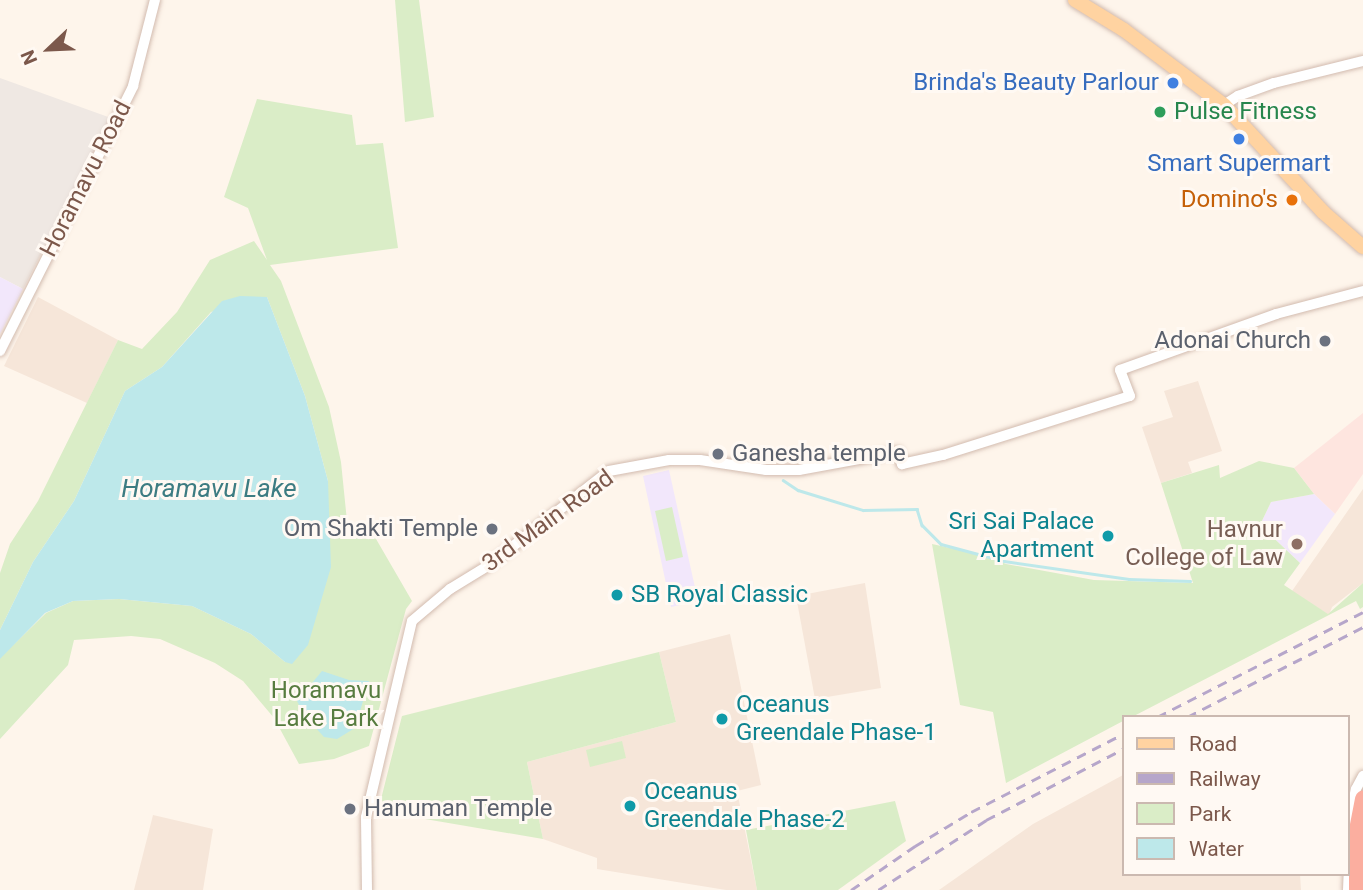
<!DOCTYPE html>
<html>
<head>
<meta charset="utf-8">
<style>
	body { margin:0 }
	#map { position:relative; width:1363px; height:890px; overflow:hidden; background:#fef5eb; font-family:Roboto,sans-serif }
	div>[style] { position:absolute }
	.residential>* { inset:0; background:#f6e6d9 }
	.commercial>* { inset:0; background:#fee5df }
	.industrial>* { inset:0; background:#efe8e3 }
	.education>* { inset:0; background:#f2e7fb }
	.green>* { inset:0; background:#daedc7 }
	.water>* { inset:0; background:#bde8ea }
	.stream>* { height:2.5px; margin:-1.25px; padding:0 1.25px; transform-origin:1.25px; border-radius:1.25px; background:#bde8ea }
	.roads { filter:drop-shadow(0 0 2px #d2bbaf) drop-shadow(0 0 2px #d2bbaf) }
	.minor>* { height:10px; margin:-5px; padding:0 5px; transform-origin:5px; border-radius:5px; background:#fff }
	.major>* { height:14px; margin:-7px; padding:0 7px; transform-origin:7px; border-radius:7px; background:#ffd3a1 }
	.highway>* { height:16px; margin:-8px; padding:0 8px; transform-origin:8px; border-radius:8px; background:#fbae9f }
	.rail>* { height:2.5px; margin-top:-1.25px; transform-origin:0; background:repeating-linear-gradient(90deg,#b6a6ca 0 10px,transparent 0 17px) }
	.dots>* { width:19px; height:19px; translate:-50% -50%; box-sizing:border-box; border:4px solid #fff9f3; border-radius:50% }
	span { translate:-50% -50%; white-space:nowrap; text-align:center; line-height:1.15; -webkit-text-stroke:6px #fff9f3; paint-order:stroke }
	.shop-label { font-size:24px; color:#366cbe }
	.right { translate:-100% -50%; text-align:right }
	.leisure-label { font-size:24px; color:#27864d }
	.left { translate:0 -50%; text-align:left }
	.street-label { font-size:24px; color:#7c584b }
	.food-label { font-size:24px; color:#c56008 }
	.worship-label { font-size:24px; color:#5b616d }
	.culture-label { font-size:24px; color:#0d838f }
	.education-label { font-size:24px; color:#785e54 }
	.park-label { font-size:24px; color:#577c3f }
	.water-label { font-size:26px; color:#3c7c82; font-style:italic }
	.legend { position:absolute; left:1122px; top:715px; width:228px; height:161px; box-sizing:border-box; background:#fff9f3; border:2px solid #cbb9b0; margin:0; padding:9px 12px; list-style:none; font-size:21px; color:#7c584b }
	.legend li { display:flex; align-items:center; gap:14px; height:35px }
	.legend b { width:35px; border:2px solid #cbb9b0 }
	.north { position:absolute; left:14px; top:14px; width:70px; height:70px; -webkit-text-stroke:5px #fff9f3; paint-order:stroke; rotate:247deg; font-size:19px; font-weight:700; line-height:28px; text-align:center; color:#7c584b }
	.north::after { content:''; display:block; margin:auto; width:24px; height:32px; background:#7c584b; clip-path:polygon(50% 0,100% 100%,50% 72%,0 100%) }
</style>
</head>
<body>
<div id="map">
	<div class="residential">
		<div style="clip-path:polygon(38px 297px,118px 340px,87px 403px,4px 366px)"></div>
		<div style="clip-path:polygon(1198px 381px,1222px 451px,1188px 462px,1192px 473px,1161px 483px,1142px 427px,1173px 417px,1164px 391px)"></div>
		<div style="clip-path:polygon(1363px 489px,1363px 583px,1332px 607px,1329px 615px,1292px 591px)"></div>
		<div style="clip-path:polygon(865px 583px,881px 688px,815px 699px,796px 596px)"></div>
		<div style="clip-path:polygon(730px 634px,761px 785px,737px 791px,757px 890px,726px 890px,597px 869px,597px 858px,543px 839px,527px 762px,676px 722px,659px 652px)"></div>
		<div style="clip-path:polygon(1123px 775px,1123px 874px,1300px 874px,1301px 890px,939px 890px,1033px 824px)"></div>
		<div style="clip-path:polygon(153px 815px,213px 829px,203px 890px,134px 890px)"></div>
	</div>
	<div class="commercial">
		<div style="clip-path:polygon(1363px 413px,1363px 474px,1335px 514px,1314px 494px,1294px 468px)"></div>
	</div>
	<div class="industrial">
		<div style="clip-path:polygon(0 78px,111px 118px,23px 289px,0 277px)"></div>
	</div>
	<div class="education">
		<div style="clip-path:polygon(0 277px,23px 289px,0 334px)"></div>
		<div style="clip-path:polygon(669px 470px,698px 601px,671px 607px,643px 476px)"></div>
		<div style="clip-path:polygon(1314px 494px,1335px 514px,1300px 563px,1260px 525px,1271px 502px)"></div>
	</div>
	<div class="green">
		<div style="clip-path:polygon(395px 0,419px 0,434px 117px,405px 122px)"></div>
		<div style="clip-path:polygon(257px 99px,352px 115px,356px 145px,383px 143px,398px 248px,270px 265px,281px 281px,329px 407px,341px 462px,348px 531px,372px 532px,412px 601px,406px 609px,369px 746px,334px 759px,299px 764px,274px 718px,243px 681px,215px 663px,160px 639px,131px 636px,74px 640px,68px 665px,0 739px,0 658px,46px 613px,73px 601px,119px 599px,192px 606px,251px 634px,285px 662px,328px 481px,305px 396px,267px 297px,211px 312px,162px 367px,125px 391px,74px 501px,33px 562px,0 630px,0 573px,10px 544px,38px 501px,118px 340px,142px 349px,177px 312px,210px 260px,254px 241px,267px 260px,248px 208px,224px 197px)"></div>
		<div style="clip-path:polygon(1259px 461px,1294px 468px,1314px 494px,1271px 502px,1260px 525px,1300px 563px,1284px 585px,1328px 614px,1363px 583px,1363px 607px,1360px 609px,1356px 601px,1132px 717px,1123px 717px,1123px 721px,1006px 783px,993px 712px,960px 705px,932px 544px,987px 556px,1006px 564px,1094px 580px,1193px 583px,1161px 483px,1219px 465px,1220px 478px)"></div>
		<div style="clip-path:polygon(672px 507px,683px 557px,666px 561px,655px 511px)"></div>
		<div style="clip-path:polygon(659px 652px,676px 722px,527px 762px,543px 839px,378px 811px,402px 716px)"></div>
		<div style="clip-path:polygon(622px 741px,626px 758px,590px 767px,586px 750px)"></div>
		<div style="clip-path:polygon(895px 801px,906px 841px,838px 890px,757px 890px,746px 830px)"></div>
	</div>
	<div class="water">
		<div style="clip-path:polygon(240px 296px,267px 297px,305px 396px,328px 481px,331px 567px,308px 645px,292px 664px,285px 662px,251px 634px,192px 606px,119px 599px,73px 601px,45px 613px,0 659px,0 630px,33px 562px,74px 501px,125px 391px,162px 367px,222px 301px)"></div>
		<div style="clip-path:polygon(322px 671px,349px 680px,369px 681px,355px 728px,337px 739px,324px 737px,305px 716px,297px 701px)"></div>
	</div>
	<div class="stream">
		<div style="left:783px;top:480px;width:18px;rotate:34deg"></div>
		<div style="left:798px;top:490px;width:68px;rotate:17.1deg"></div>
		<div style="left:863px;top:510px;width:54px;rotate:-1.1deg"></div>
		<div style="left:917px;top:509px;width:17px;rotate:73deg"></div>
		<div style="left:922px;top:525px;width:27px;rotate:45deg"></div>
		<div style="left:941px;top:544px;width:65px;rotate:15.1deg"></div>
		<div style="left:1004px;top:561px;width:126px;rotate:8.2deg"></div>
		<div style="left:1129px;top:579px;width:61px;rotate:1.9deg"></div>
	</div>
	<div class="roads">
		<div class="minor">
			<div style="left:1224px;top:105px;width:17px;rotate:-33deg"></div>
			<div style="left:1238px;top:96px;width:38px;rotate:-20deg"></div>
			<div style="left:1274px;top:83px;width:92px;rotate:-13.9deg"></div>
			<div style="left:0;top:351px;width:297px;rotate:-63.3deg"></div>
			<div style="left:133px;top:86px;width:89px;rotate:-75.7deg"></div>
			<div style="left:367px;top:890px;width:73px;rotate:-90.8deg"></div>
			<div style="left:366px;top:817px;width:201px;rotate:-76.8deg"></div>
			<div style="left:412px;top:621px;width:50px;rotate:-40.1deg"></div>
			<div style="left:450px;top:589px;width:46px;rotate:-31.6deg"></div>
			<div style="left:489px;top:565px;width:152px;rotate:-38.1deg"></div>
			<div style="left:609px;top:471px;width:61px;rotate:-10.4deg"></div>
			<div style="left:669px;top:460px;width:31px"></div>
			<div style="left:700px;top:460px;width:67px;rotate:8.6deg"></div>
			<div style="left:766px;top:470px;width:33px"></div>
			<div style="left:799px;top:470px;width:101px;rotate:-10.3deg"></div>
			<div style="left:898px;top:452px;width:13px;rotate:72deg"></div>
			<div style="left:902px;top:464px;width:42px;rotate:-12.4deg"></div>
			<div style="left:943px;top:455px;width:196px;rotate:-17.5deg"></div>
			<div style="left:1130px;top:396px;width:28px;rotate:-111deg"></div>
			<div style="left:1120px;top:370px;width:166px;rotate:-19.7deg"></div>
			<div style="left:1276px;top:314px;width:90px;rotate:-14.8deg"></div>
			<div style="left:1348px;top:890px;width:76px;rotate:-87.7deg"></div>
			<div style="left:1351px;top:814px;width:25px;rotate:-79deg"></div>
			<div style="left:1356px;top:789px;width:15px;rotate:-62deg"></div>
		</div>
		<div class="major">
			<div style="left:1075px;top:0;width:57px;rotate:31.5deg"></div>
			<div style="left:1124px;top:30px;width:125px;rotate:36.9deg"></div>
			<div style="left:1224px;top:105px;width:146px;rotate:47.2deg"></div>
			<div style="left:1323px;top:212px;width:53px;rotate:41.2deg"></div>
		</div>
		<div class="highway">
			<div style="left:1357px;top:890px;width:60px;rotate:-90deg"></div>
			<div style="left:1357px;top:830px;width:32px;rotate:-79deg"></div>
		</div>
	</div>
	<div class="rail">
		<div style="left:1157px;top:717px;width:231px;rotate:-27deg"></div>
		<div style="left:1187px;top:717px;width:198px;rotate:-27.1deg"></div>
		<div style="left:851px;top:890px;width:78px;rotate:-34.5deg"></div>
		<div style="left:915px;top:846px;width:66px;rotate:-31.3deg"></div>
		<div style="left:971px;top:812px;width:171px;rotate:-27.2deg"></div>
		<div style="left:878px;top:890px;width:129px;rotate:-32.9deg"></div>
		<div style="left:986px;top:820px;width:154px;rotate:-27.4deg"></div>
	</div>
	<div class="dots">
		<div style="left:1173px;top:83px;background:#3f7fe0"></div>
		<div style="left:1160px;top:112px;background:#2e9e5b"></div>
		<div style="left:1239px;top:139px;background:#3f7fe0"></div>
		<div style="left:1292px;top:200px;background:#e8710a"></div>
		<div style="left:1325px;top:341px;background:#6b7280"></div>
		<div style="left:718px;top:454px;background:#6b7280"></div>
		<div style="left:492px;top:529px;background:#6b7280"></div>
		<div style="left:1108px;top:536px;background:#0f9aa8"></div>
		<div style="left:1297px;top:544px;background:#8d6e63"></div>
		<div style="left:617px;top:595px;background:#0f9aa8"></div>
		<div style="left:722px;top:719px;background:#0f9aa8"></div>
		<div style="left:630px;top:806px;background:#0f9aa8"></div>
		<div style="left:350px;top:809px;background:#6b7280"></div>
	</div>
	<div class="shop-label">
		<span class="right" style="left:1159px;top:83px">Brinda's Beauty Parlour</span>
		<span style="left:1239px;top:164px">Smart Supermart</span>
	</div>
	<div class="leisure-label">
		<span class="left" style="left:1174px;top:112px">Pulse Fitness</span>
	</div>
	<div class="street-label">
		<span style="left:86px;top:179px;rotate:-63deg">Horamavu Road</span>
		<span style="left:548px;top:521px;rotate:-36deg">3rd Main Road</span>
	</div>
	<div class="food-label">
		<span class="right" style="left:1278px;top:200px">Domino's</span>
	</div>
	<div class="worship-label">
		<span class="right" style="left:1311px;top:341px">Adonai Church</span>
		<span class="left" style="left:732px;top:454px">Ganesha temple</span>
		<span class="right" style="left:478px;top:529px">Om Shakti Temple</span>
		<span class="left" style="left:364px;top:809px">Hanuman Temple</span>
	</div>
	<div class="culture-label">
		<span class="right" style="left:1094px;top:536px">Sri Sai Palace<br>Apartment</span>
		<span class="left" style="left:631px;top:595px">SB Royal Classic</span>
		<span class="left" style="left:736px;top:719px">Oceanus<br>Greendale Phase-1</span>
		<span class="left" style="left:644px;top:806px">Oceanus<br>Greendale Phase-2</span>
	</div>
	<div class="education-label">
		<span class="right" style="left:1283px;top:544px">Havnur<br>College of Law</span>
	</div>
	<div class="park-label">
		<span style="left:326px;top:705px">Horamavu<br>Lake Park</span>
	</div>
	<div class="water-label">
		<span style="left:209px;top:489px">Horamavu Lake</span>
	</div>
	<ul class="legend">
	<li><b style="height:9px;background:#ffd3a1"></b>Road</li>
	<li><b style="height:9px;background:#b6a6ca"></b>Railway</li>
	<li><b style="height:19px;background:#daedc7"></b>Park</li>
	<li><b style="height:19px;background:#bde8ea"></b>Water</li>
	</ul>
	<div class="north">N</div>
</div>
</body>
</html>
